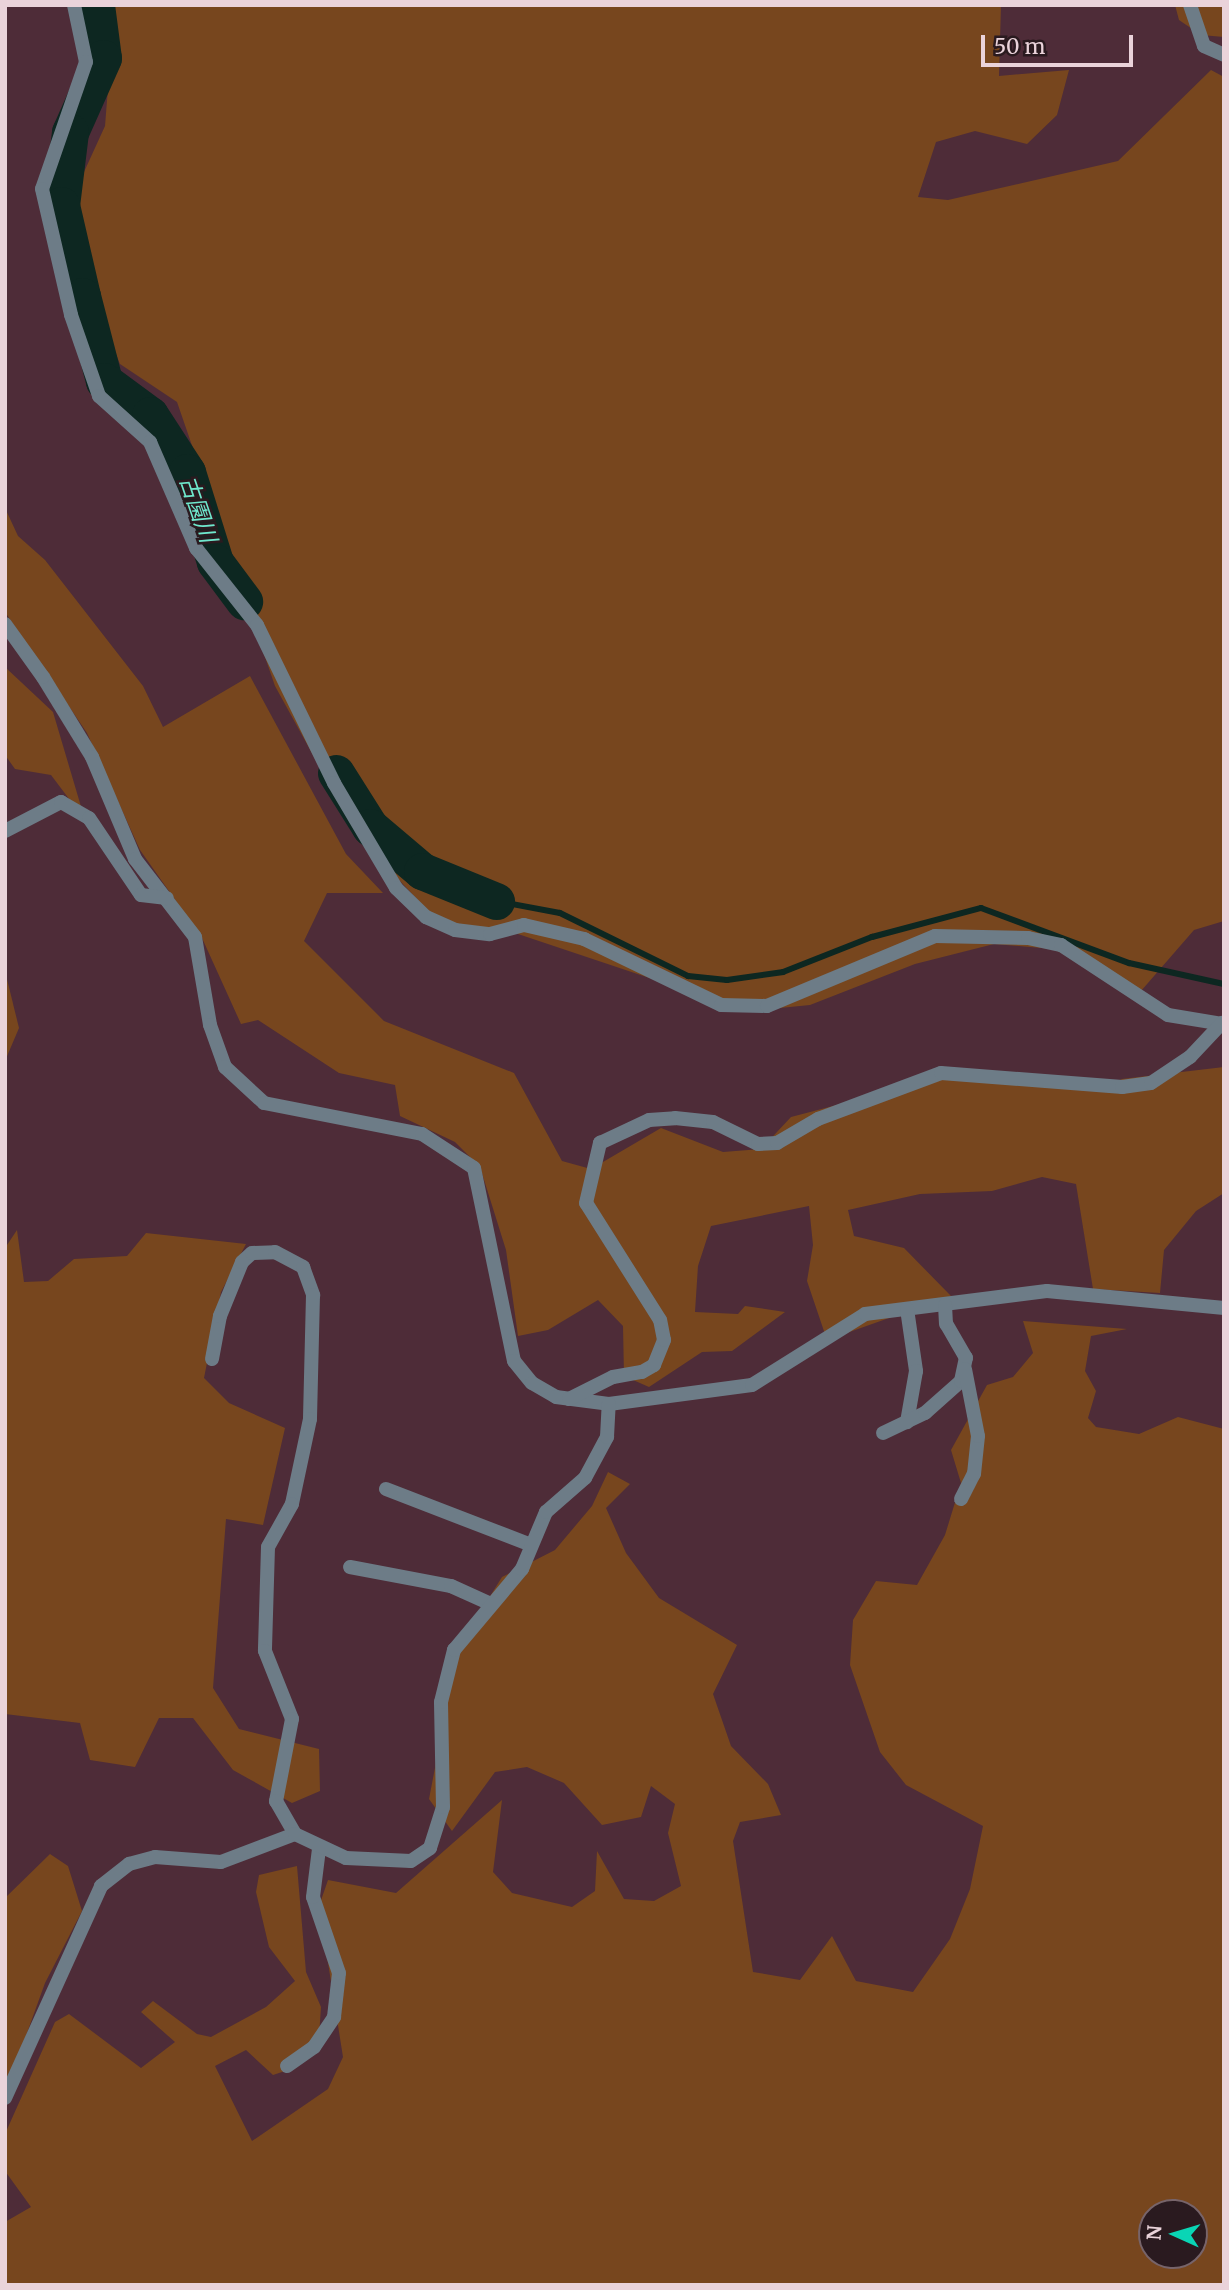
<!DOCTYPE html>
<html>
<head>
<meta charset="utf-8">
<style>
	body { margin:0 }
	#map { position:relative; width:1229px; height:2290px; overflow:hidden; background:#4e2c38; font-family:Merriweather,"Noto Sans JP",serif }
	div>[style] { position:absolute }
	.green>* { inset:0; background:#77461e }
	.stream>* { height:6px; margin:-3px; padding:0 3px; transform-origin:3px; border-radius:3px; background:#0d2721 }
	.river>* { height:37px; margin:-18.5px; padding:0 18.5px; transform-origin:18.5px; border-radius:18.5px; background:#0d2721 }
	.minor>* { height:14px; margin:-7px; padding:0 7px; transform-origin:7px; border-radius:7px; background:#6d7c87 }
	.tertiary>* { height:14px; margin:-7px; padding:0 7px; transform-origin:7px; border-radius:7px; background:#6d7c87 }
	span { translate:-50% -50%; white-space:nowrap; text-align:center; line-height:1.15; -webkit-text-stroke:5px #2a1a1f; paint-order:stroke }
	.water-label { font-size:23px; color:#6fe8cd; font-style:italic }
	.frame { position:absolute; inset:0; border:7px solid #ead3da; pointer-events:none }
	.north { position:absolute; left:1138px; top:2199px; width:70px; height:70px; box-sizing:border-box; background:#2a1a1f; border:2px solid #77646a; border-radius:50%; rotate:274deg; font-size:19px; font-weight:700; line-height:28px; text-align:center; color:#ead3da }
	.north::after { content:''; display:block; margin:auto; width:24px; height:32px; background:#0ad5b5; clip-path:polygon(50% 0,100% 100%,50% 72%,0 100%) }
	.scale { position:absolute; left:981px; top:35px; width:152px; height:32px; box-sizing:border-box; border:4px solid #ead3da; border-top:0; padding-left:9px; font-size:21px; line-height:24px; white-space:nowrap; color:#ead3da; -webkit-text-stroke:5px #2a1a1f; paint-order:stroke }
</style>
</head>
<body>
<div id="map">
	<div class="green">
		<div style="clip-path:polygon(91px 5px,1001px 5px,999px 76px,1069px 70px,1057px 115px,1027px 144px,975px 131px,936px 142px,918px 197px,948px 200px,1118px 161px,1211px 70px,1224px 77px,1224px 921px,1194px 930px,1141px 991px,1053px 949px,994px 944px,915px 964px,810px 1005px,748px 1011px,515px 933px,468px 931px,430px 913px,357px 835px,275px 686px,177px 402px,120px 364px,91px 293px,73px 196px,105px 126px,111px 50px)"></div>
		<div style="clip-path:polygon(1175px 5px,1224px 5px,1224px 37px,1201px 35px,1179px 20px)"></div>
		<div style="clip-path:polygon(5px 508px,18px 536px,45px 560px,143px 686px,163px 727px,250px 676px,346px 854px,383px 893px,327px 893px,304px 941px,384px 1021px,514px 1073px,562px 1161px,591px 1169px,661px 1128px,723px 1152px,761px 1149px,791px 1117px,940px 1078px,1101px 1091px,1122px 1079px,1224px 1067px,1224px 1193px,1196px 1211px,1164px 1250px,1160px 1293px,1093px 1289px,1076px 1184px,1042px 1177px,992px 1191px,920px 1194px,848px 1210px,854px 1236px,904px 1248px,951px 1296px,827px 1340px,807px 1281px,813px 1245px,809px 1206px,711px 1226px,698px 1266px,695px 1312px,738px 1314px,745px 1306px,785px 1312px,732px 1351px,702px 1352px,649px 1387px,624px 1376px,623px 1326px,598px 1300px,548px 1330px,518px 1336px,506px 1250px,480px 1167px,455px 1142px,400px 1116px,395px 1085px,339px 1073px,258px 1020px,241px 1024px,202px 938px,140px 850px,87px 733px,5px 612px)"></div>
		<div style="clip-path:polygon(5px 667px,53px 712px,85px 820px,51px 775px,15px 769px,5px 755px)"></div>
		<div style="clip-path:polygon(5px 971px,19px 1028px,5px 1061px)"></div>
		<div style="clip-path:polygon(17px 1230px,24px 1282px,48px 1281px,74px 1259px,127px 1256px,146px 1233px,246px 1244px,221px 1292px,204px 1378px,229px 1403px,285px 1428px,263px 1525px,226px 1519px,213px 1688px,239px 1729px,319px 1749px,320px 1791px,292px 1803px,233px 1770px,193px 1718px,159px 1718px,135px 1767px,90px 1760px,80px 1723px,5px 1714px,5px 1248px)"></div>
		<div style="clip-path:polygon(evenodd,1023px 1321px,1127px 1329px,1091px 1336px,1085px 1371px,1096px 1391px,1088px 1418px,1096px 1427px,1139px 1434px,1178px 1417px,1224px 1429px,1224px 2285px,5px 2285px,5px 2222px,31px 2207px,5px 2171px,5px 2134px,55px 2022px,69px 2014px,141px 2068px,175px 2042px,141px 2012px,153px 2001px,197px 2034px,211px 2037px,266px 2007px,295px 1981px,269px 1947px,256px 1892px,259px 1875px,297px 1866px,306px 1972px,321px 2007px,319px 2037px,297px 2067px,273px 2075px,246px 2050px,215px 2066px,252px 2141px,328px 2089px,343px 2057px,319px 1906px,328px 1880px,396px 1893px,502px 1800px,493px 1872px,512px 1893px,572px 1907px,595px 1891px,597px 1851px,624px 1899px,654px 1901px,681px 1886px,668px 1833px,675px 1804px,651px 1786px,641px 1817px,602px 1825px,564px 1783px,527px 1767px,495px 1772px,452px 1831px,429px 1799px,458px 1648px,502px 1577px,555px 1550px,592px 1506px,608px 1472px,630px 1484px,606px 1508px,626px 1553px,659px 1598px,737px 1645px,713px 1694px,731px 1746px,768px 1784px,781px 1815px,740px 1822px,733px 1841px,753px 1972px,800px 1980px,832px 1936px,856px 1981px,913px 1992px,950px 1939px,970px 1889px,983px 1826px,906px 1785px,880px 1752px,850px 1665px,853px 1620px,876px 1581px,917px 1585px,945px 1535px,961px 1483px,951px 1450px,987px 1385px,1013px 1377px,1033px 1353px,1023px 1321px,1152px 2213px,1194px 2213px,1194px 2255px,1152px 2255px,1152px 2213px)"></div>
		<div style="clip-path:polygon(50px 1854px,68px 1866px,82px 1911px,45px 1983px,5px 2094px,5px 1898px)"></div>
	</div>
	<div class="stream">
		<div style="left:496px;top:901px;width:65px;rotate:10.6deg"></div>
		<div style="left:560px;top:913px;width:143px;rotate:26.2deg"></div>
		<div style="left:688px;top:976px;width:39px;rotate:6deg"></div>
		<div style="left:727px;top:980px;width:57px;rotate:-8.1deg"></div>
		<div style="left:783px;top:972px;width:96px;rotate:-21.5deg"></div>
		<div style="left:872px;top:937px;width:113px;rotate:-14.9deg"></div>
		<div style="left:981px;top:908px;width:158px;rotate:20.4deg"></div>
		<div style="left:1129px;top:963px;width:97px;rotate:12.5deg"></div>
	</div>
	<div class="river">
		<div style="left:96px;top:5px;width:53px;rotate:82.5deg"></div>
		<div style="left:103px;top:58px;width:81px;rotate:114deg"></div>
		<div style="left:70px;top:132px;width:74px;rotate:97deg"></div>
		<div style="left:61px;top:205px;width:93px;rotate:77deg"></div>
		<div style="left:82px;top:296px;width:88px;rotate:75.5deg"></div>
		<div style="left:104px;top:381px;width:57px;rotate:36.5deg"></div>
		<div style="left:150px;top:415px;width:68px;rotate:57deg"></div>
		<div style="left:187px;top:472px;width:94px;rotate:72.7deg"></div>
		<div style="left:215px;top:562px;width:49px;rotate:53.4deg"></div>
		<div style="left:336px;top:773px;width:64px;rotate:57.8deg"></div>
		<div style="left:370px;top:827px;width:68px;rotate:40.2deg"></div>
		<div style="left:422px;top:871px;width:80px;rotate:22.1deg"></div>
	</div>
	<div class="minor">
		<div style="left:74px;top:5px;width:58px;rotate:78.1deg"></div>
		<div style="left:86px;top:62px;width:134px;rotate:109.1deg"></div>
		<div style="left:42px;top:189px;width:129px;rotate:77deg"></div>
		<div style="left:71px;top:315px;width:86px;rotate:70.9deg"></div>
		<div style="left:99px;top:396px;width:69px;rotate:42deg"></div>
		<div style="left:150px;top:442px;width:116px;rotate:66.5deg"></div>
		<div style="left:196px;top:548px;width:98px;rotate:51.6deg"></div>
		<div style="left:257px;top:625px;width:176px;rotate:64deg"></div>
		<div style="left:334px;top:783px;width:122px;rotate:59.4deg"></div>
		<div style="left:396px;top:888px;width:42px;rotate:44deg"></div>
		<div style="left:426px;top:917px;width:32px;rotate:24deg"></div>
		<div style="left:455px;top:930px;width:35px;rotate:7deg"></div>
		<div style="left:490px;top:934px;width:35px;rotate:-15deg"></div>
		<div style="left:524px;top:925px;width:62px;rotate:13.1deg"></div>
		<div style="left:584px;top:939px;width:152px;rotate:25.7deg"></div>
		<div style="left:721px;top:1005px;width:46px;rotate:1.2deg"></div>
		<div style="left:767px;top:1006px;width:182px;rotate:-22.6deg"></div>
		<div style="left:935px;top:936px;width:93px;rotate:1.2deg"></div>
		<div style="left:1028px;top:938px;width:34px;rotate:12deg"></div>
		<div style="left:1061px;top:945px;width:128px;rotate:33.2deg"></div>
		<div style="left:1168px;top:1015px;width:50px;rotate:9.3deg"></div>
		<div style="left:1190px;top:5px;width:43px;rotate:71.1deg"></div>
		<div style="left:1204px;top:46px;width:22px;rotate:24deg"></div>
		<div style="left:43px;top:677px;width:94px;rotate:58.5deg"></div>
		<div style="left:92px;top:757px;width:111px;rotate:67.1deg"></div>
		<div style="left:135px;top:859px;width:98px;rotate:52.4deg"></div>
		<div style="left:195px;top:937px;width:89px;rotate:80.3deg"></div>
		<div style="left:210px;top:1025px;width:45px;rotate:70.3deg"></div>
		<div style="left:225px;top:1067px;width:53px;rotate:42.7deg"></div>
		<div style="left:264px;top:1103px;width:161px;rotate:11.1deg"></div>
		<div style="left:422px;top:1134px;width:62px;rotate:33.2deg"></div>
		<div style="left:474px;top:1168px;width:197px;rotate:78.3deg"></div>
		<div style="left:514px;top:1361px;width:28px;rotate:51deg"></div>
		<div style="left:532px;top:1383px;width:28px;rotate:30deg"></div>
		<div style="left:556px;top:1397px;width:53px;rotate:7.5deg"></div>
		<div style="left:609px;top:1404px;width:144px;rotate:-7.6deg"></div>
		<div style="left:752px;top:1385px;width:133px;rotate:-32.1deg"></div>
		<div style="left:865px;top:1314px;width:183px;rotate:-7.2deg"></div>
		<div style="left:1047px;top:1291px;width:178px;rotate:5.5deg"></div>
		<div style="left:5px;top:831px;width:63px;rotate:-27.4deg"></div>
		<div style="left:61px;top:802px;width:32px;rotate:30deg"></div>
		<div style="left:89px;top:818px;width:93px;rotate:56deg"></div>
		<div style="left:141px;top:895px;width:26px;rotate:7deg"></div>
		<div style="left:907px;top:1309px;width:63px;rotate:81.7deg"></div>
		<div style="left:916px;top:1371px;width:52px;rotate:100deg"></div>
		<div style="left:212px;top:1359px;width:44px;rotate:-79.5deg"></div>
		<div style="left:220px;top:1316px;width:58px;rotate:-67.8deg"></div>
		<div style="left:242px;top:1262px;width:13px;rotate:-42deg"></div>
		<div style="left:252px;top:1253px;width:23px;rotate:-2deg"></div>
		<div style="left:275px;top:1252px;width:32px;rotate:28deg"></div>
		<div style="left:303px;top:1267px;width:30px;rotate:70deg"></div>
		<div style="left:313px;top:1295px;width:124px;rotate:91.4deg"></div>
		<div style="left:310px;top:1419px;width:87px;rotate:102deg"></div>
		<div style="left:292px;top:1504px;width:49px;rotate:119.2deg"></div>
		<div style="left:268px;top:1547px;width:104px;rotate:91.7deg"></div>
		<div style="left:265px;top:1651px;width:73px;rotate:68.3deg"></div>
		<div style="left:292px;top:1719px;width:84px;rotate:101deg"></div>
		<div style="left:276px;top:1801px;width:38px;rotate:60deg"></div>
		<div style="left:569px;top:1399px;width:49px;rotate:-26.6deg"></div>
		<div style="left:613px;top:1377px;width:29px;rotate:-10deg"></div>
		<div style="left:642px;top:1372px;width:14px;rotate:-30deg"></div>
		<div style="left:654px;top:1365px;width:27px;rotate:-68deg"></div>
		<div style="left:664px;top:1340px;width:20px;rotate:-101deg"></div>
		<div style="left:660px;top:1320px;width:138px;rotate:-122.3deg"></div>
		<div style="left:586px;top:1203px;width:62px;rotate:-76.9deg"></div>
		<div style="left:600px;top:1143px;width:54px;rotate:-25.1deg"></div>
		<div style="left:649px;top:1120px;width:26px;rotate:-4deg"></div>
		<div style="left:675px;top:1118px;width:38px;rotate:6deg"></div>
		<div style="left:713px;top:1122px;width:50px;rotate:26.1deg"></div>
		<div style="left:758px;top:1144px;width:19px;rotate:-3deg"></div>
		<div style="left:777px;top:1143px;width:48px;rotate:-30.3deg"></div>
		<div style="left:818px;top:1119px;width:131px;rotate:-20.5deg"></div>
		<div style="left:941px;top:1073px;width:182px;rotate:4.4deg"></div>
		<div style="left:1122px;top:1087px;width:29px;rotate:-8deg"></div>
		<div style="left:1151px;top:1083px;width:47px;rotate:-33.7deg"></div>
		<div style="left:1190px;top:1057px;width:47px;rotate:-46.7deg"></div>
		<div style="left:883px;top:1433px;width:47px;rotate:-25.5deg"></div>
		<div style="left:925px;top:1413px;width:48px;rotate:-41.6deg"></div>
		<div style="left:961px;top:1381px;width:24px;rotate:-78deg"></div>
		<div style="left:966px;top:1358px;width:39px;rotate:-120deg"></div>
		<div style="left:946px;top:1324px;width:19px;rotate:-93deg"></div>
		<div style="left:386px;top:1489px;width:155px;rotate:21.1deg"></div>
		<div style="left:961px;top:1499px;width:28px;rotate:-63deg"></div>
		<div style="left:974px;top:1474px;width:38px;rotate:-84deg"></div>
		<div style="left:978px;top:1436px;width:68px;rotate:-101deg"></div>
		<div style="left:350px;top:1567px;width:103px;rotate:10.7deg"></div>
		<div style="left:451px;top:1586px;width:44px;rotate:24.2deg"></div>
		<div style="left:287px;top:2066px;width:33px;rotate:-35deg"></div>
		<div style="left:314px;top:2047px;width:36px;rotate:-56deg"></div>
		<div style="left:334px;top:2017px;width:44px;rotate:-83.5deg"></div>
		<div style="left:339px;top:1973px;width:80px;rotate:-108.9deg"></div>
		<div style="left:313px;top:1897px;width:48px;rotate:-82.9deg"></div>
		<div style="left:5px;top:2098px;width:233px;rotate:-65.6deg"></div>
		<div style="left:101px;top:1886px;width:36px;rotate:-38deg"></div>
		<div style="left:129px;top:1864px;width:27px;rotate:-15deg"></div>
		<div style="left:155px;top:1857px;width:66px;rotate:4.3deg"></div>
		<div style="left:221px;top:1862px;width:79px;rotate:-20.7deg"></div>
		<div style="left:295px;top:1834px;width:56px;rotate:25.2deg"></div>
		<div style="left:346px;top:1858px;width:65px;rotate:2.6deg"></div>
		<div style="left:411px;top:1861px;width:23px;rotate:-34deg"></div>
		<div style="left:430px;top:1848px;width:43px;rotate:-72.4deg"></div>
		<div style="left:443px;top:1807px;width:105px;rotate:-91.1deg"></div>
		<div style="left:441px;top:1702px;width:54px;rotate:-76deg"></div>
		<div style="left:454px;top:1650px;width:106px;rotate:-50deg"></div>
		<div style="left:522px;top:1569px;width:62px;rotate:-67.2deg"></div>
		<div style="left:546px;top:1512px;width:52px;rotate:-41.1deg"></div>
		<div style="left:585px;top:1478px;width:47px;rotate:-61.8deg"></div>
		<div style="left:607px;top:1437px;width:33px;rotate:-87deg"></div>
	</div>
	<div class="tertiary">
		<div style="left:5px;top:624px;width:65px;rotate:54.4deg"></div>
	</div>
	<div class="water-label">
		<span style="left:198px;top:509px;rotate:71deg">古園川</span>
	</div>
	<div class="frame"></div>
	<div class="north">N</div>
	<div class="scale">50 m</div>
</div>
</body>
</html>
